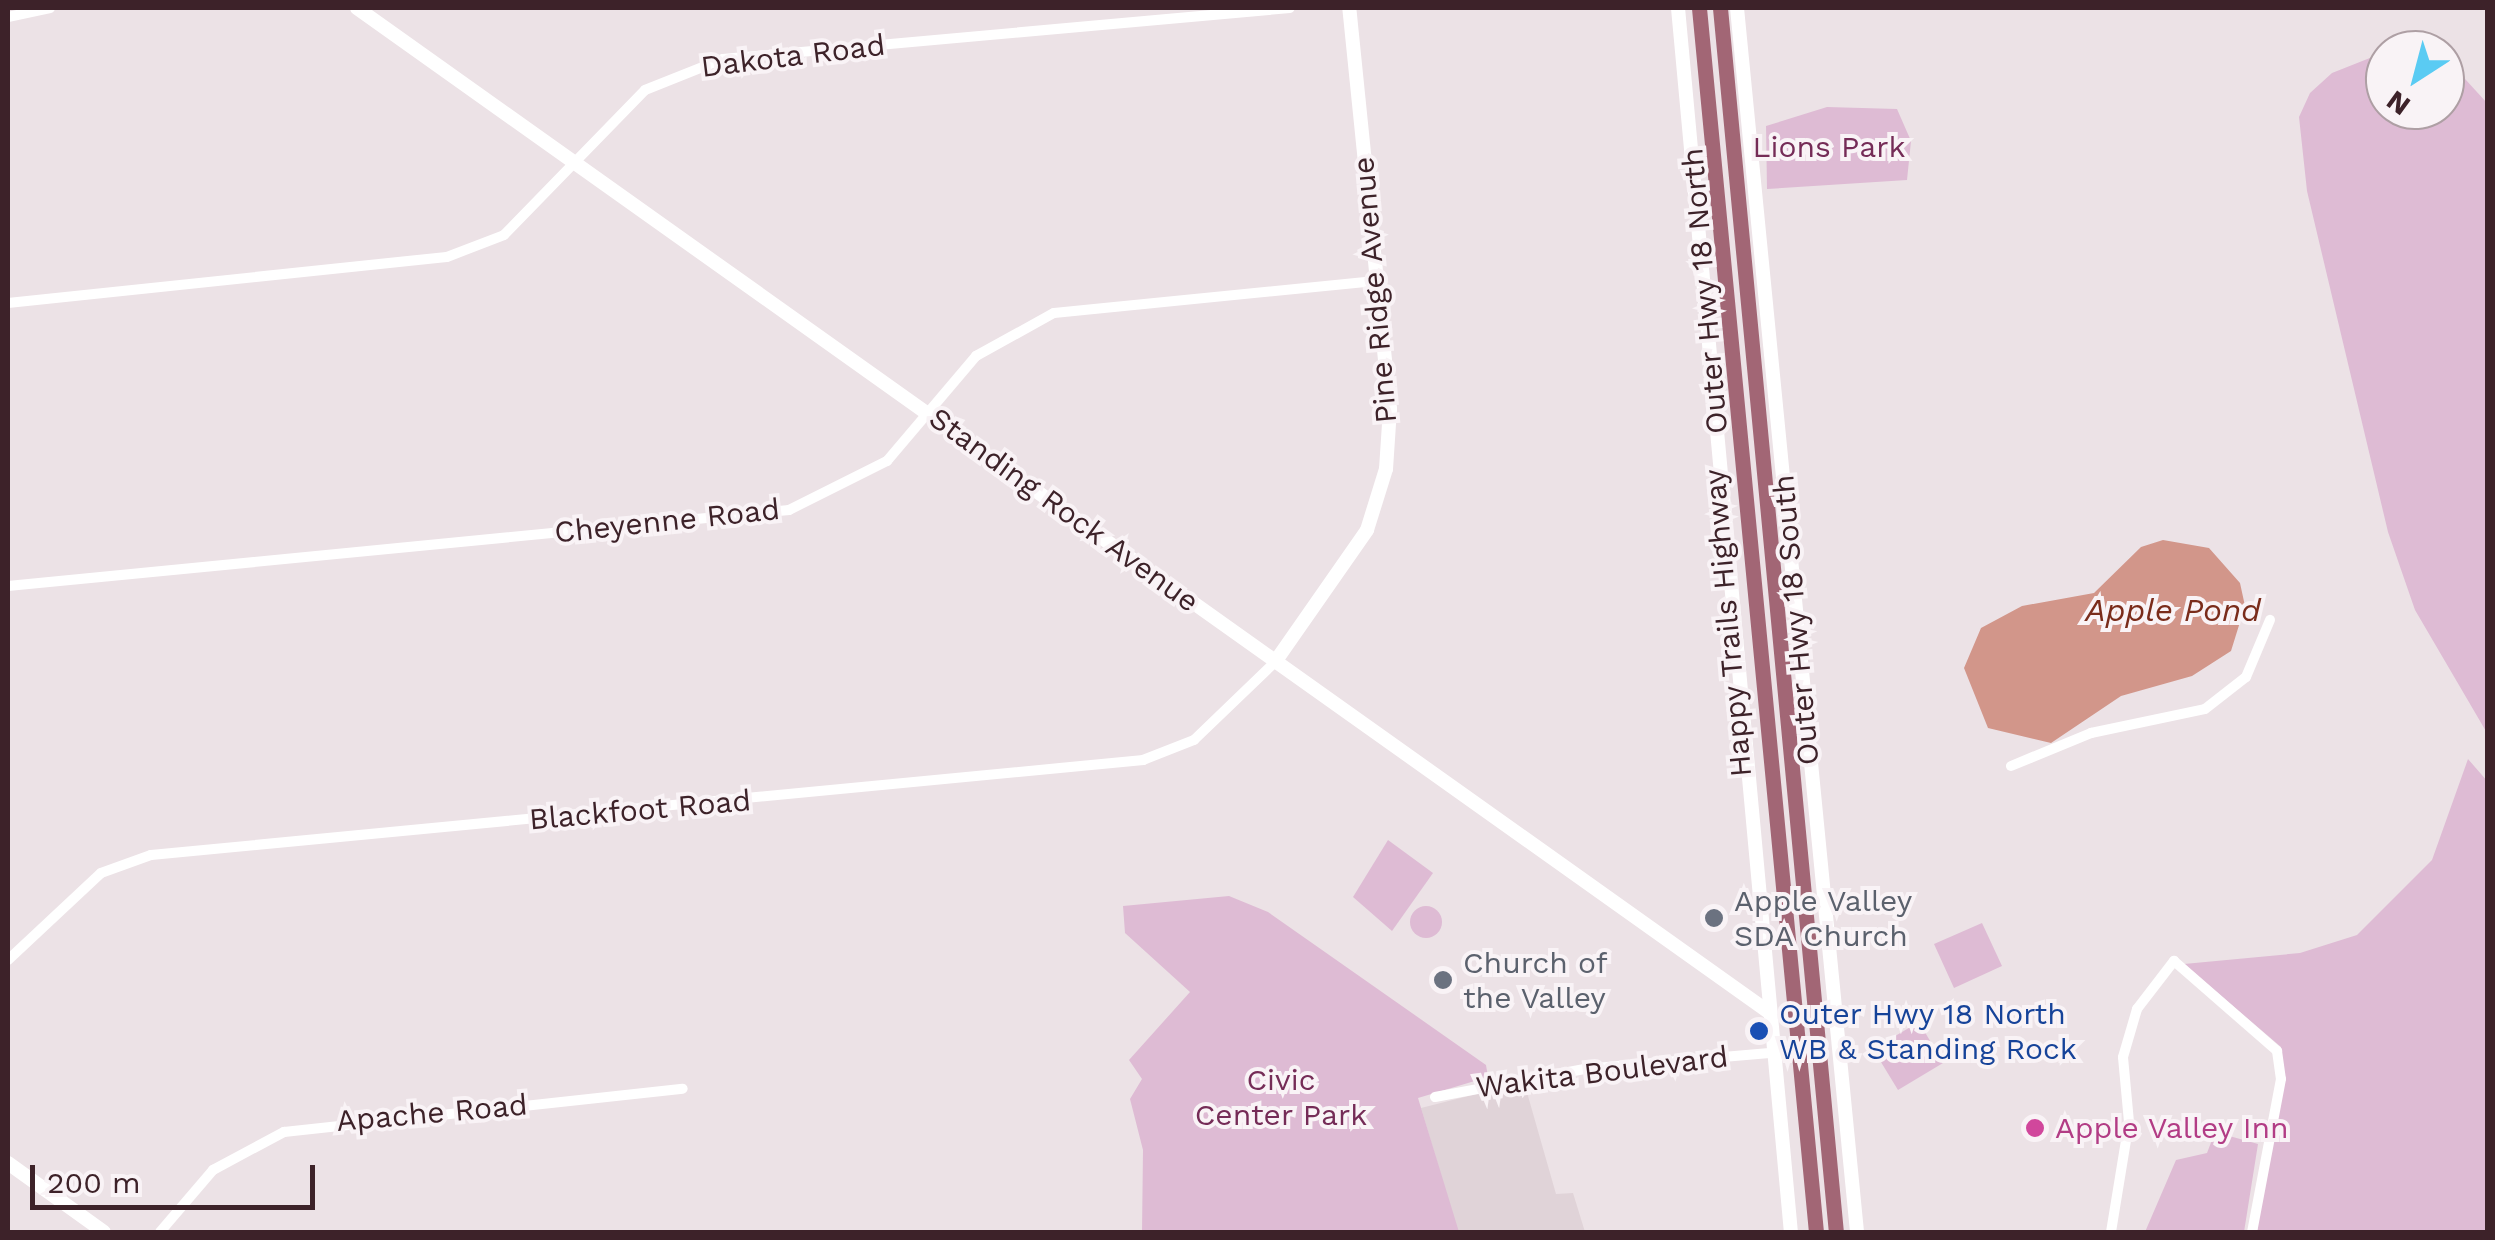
<!DOCTYPE html>
<html>
<head>
<meta charset="utf-8">
<style>
	body { margin:0 }
	#map { position:relative; width:2495px; height:1240px; overflow:hidden; background:#ece2e6; font-family:"Work Sans",sans-serif }
	div>[style] { position:absolute }
	.built>* { inset:0; background:#e0d3d8 }
	.green>* { inset:0; background:#debbd4 }
	.round { border-radius:50% }
	.water>* { inset:0; background:#d2968a }
	.street>* { height:10px; margin:-5px; padding:0 5px; transform-origin:5px; border-radius:5px; background:#fff }
	.secondary>* { height:14px; margin:-7px; padding:0 7px; transform-origin:7px; border-radius:7px; background:#fff }
	.primary>* { height:15px; margin:-7.5px; padding:0 7.5px; transform-origin:7.5px; border-radius:7.5px; background:#a26675 }
	.dots>* { width:28px; height:28px; translate:-50% -50%; box-sizing:border-box; border:5px solid #f9f3f6; border-radius:50% }
	span { translate:-50% -50%; white-space:nowrap; text-align:center; line-height:1.15; -webkit-text-stroke:8px #f9f3f6; paint-order:stroke }
	.street-label { font-size:30px; color:#3d2229 }
	.park-label { font-size:30px; color:#752c57 }
	.worship-label { font-size:30px; color:#5b616d }
	.left { translate:0 -50%; text-align:left }
	.transit-label { font-size:30px; color:#164399 }
	.hotel-label { font-size:30px; color:#b23c85 }
	.water-label { font-size:32px; color:#7a2c1b; font-style:italic }
	.frame { position:absolute; inset:0; border:10px solid #3d2229; pointer-events:none }
	.north { position:absolute; left:2365px; top:30px; width:100px; height:100px; box-sizing:border-box; background:#f9f3f6; border:2px solid #ae9fa4; border-radius:50%; rotate:216deg; font-size:28px; font-weight:700; line-height:40px; text-align:center; color:#3d2229 }
	.north::after { content:''; display:block; margin:auto; width:35px; height:45px; background:#5acbf3; clip-path:polygon(50% 0,100% 100%,50% 72%,0 100%) }
	.scale { position:absolute; left:30px; top:1165px; width:285px; height:45px; box-sizing:border-box; border:5px solid #3d2229; border-top:0; padding-left:12px; font-size:30px; line-height:35px; white-space:nowrap; color:#3d2229; -webkit-text-stroke:8px #f9f3f6; paint-order:stroke }
</style>
</head>
<body>
<div id="map">
	<div class="built">
		<div style="clip-path:polygon(1524px 1082px,1556px 1194px,1573px 1193px,1585px 1232px,1458px 1232px,1421px 1108px)"></div>
	</div>
	<div class="green">
		<div style="clip-path:polygon(2385px 52px,2385px 110px,2445px 110px,2445px 57px,2487px 103px,2487px 733px,2415px 610px,2388px 532px,2307px 191px,2299px 117px,2310px 93px,2332px 73px)"></div>
		<div style="clip-path:polygon(1827px 107px,1897px 109px,1911px 141px,1907px 180px,1767px 189px,1766px 126px)"></div>
		<div style="clip-path:polygon(2468px 759px,2488px 782px,2487px 1232px,2257px 1232px,2281px 1047px,2184px 964px,2300px 953px,2357px 935px,2432px 860px)"></div>
		<div style="clip-path:polygon(1388px 840px,1433px 873px,1392px 931px,1353px 897px)"></div>
		<div style="clip-path:polygon(1229px 896px,1268px 912px,1486px 1065px,1488px 1077px,1418px 1098px,1459px 1232px,1142px 1232px,1143px 1150px,1130px 1099px,1142px 1079px,1129px 1060px,1190px 992px,1125px 933px,1123px 906px)"></div>
		<div class="round" style="left:1410px;top:906px;width:32px;height:32px"></div>
		<div style="clip-path:polygon(1982px 923px,2002px 966px,1954px 988px,1934px 944px)"></div>
		<div style="clip-path:polygon(1919px 1022px,1943px 1063px,1898px 1090px,1873px 1049px)"></div>
		<div style="clip-path:polygon(2215px 1132px,2258px 1144px,2244px 1232px,2145px 1232px,2176px 1160px,2207px 1153px)"></div>
	</div>
	<div class="water">
		<div style="clip-path:polygon(2163px 540px,2209px 548px,2240px 583px,2245px 606px,2231px 651px,2192px 676px,2121px 696px,2051px 743px,1988px 728px,1964px 668px,1981px 628px,2022px 606px,2094px 593px,2141px 547px)"></div>
	</div>
	<div class="street">
		<div style="left:8px;top:17px;width:43px;rotate:-12.1deg"></div>
		<div style="left:8px;top:303px;width:441px;rotate:-6deg"></div>
		<div style="left:447px;top:257px;width:61px;rotate:-21.1deg"></div>
		<div style="left:504px;top:235px;width:202px;rotate:-45.8deg"></div>
		<div style="left:645px;top:90px;width:84px;rotate:-21.7deg"></div>
		<div style="left:723px;top:59px;width:569px;rotate:-5.14deg"></div>
		<div style="left:8px;top:586px;width:785px;rotate:-5.56deg"></div>
		<div style="left:789px;top:510px;width:110px;rotate:-26.6deg"></div>
		<div style="left:887px;top:461px;width:138px;rotate:-49.7deg"></div>
		<div style="left:976px;top:356px;width:89px;rotate:-28.9deg"></div>
		<div style="left:1054px;top:313px;width:323px;rotate:-5.7deg"></div>
		<div style="left:2011px;top:766px;width:87px;rotate:-22.4deg"></div>
		<div style="left:2091px;top:733px;width:116px;rotate:-11.9deg"></div>
		<div style="left:2205px;top:709px;width:52px;rotate:-38deg"></div>
		<div style="left:2246px;top:677px;width:62px;rotate:-67.2deg"></div>
		<div style="left:8px;top:960px;width:127px;rotate:-43.1deg"></div>
		<div style="left:101px;top:873px;width:53px;rotate:-19.8deg"></div>
		<div style="left:151px;top:855px;width:997px;rotate:-5.47deg"></div>
		<div style="left:1143px;top:760px;width:55px;rotate:-21.4deg"></div>
		<div style="left:1194px;top:740px;width:112px;rotate:-43.9deg"></div>
		<div style="left:1435px;top:1097px;width:152px;rotate:-10.6deg"></div>
		<div style="left:1584px;top:1069px;width:189px;rotate:-4.9deg"></div>
		<div style="left:160px;top:1232px;width:82px;rotate:-49.5deg"></div>
		<div style="left:213px;top:1170px;width:81px;rotate:-28.2deg"></div>
		<div style="left:284px;top:1132px;width:401px;rotate:-6.2deg"></div>
		<div style="left:2111px;top:1232px;width:111px;rotate:-80.7deg"></div>
		<div style="left:2129px;top:1122px;width:65px;rotate:-95.3deg"></div>
		<div style="left:2123px;top:1057px;width:50px;rotate:-73.7deg"></div>
		<div style="left:2137px;top:1009px;width:61px;rotate:-52.4deg"></div>
		<div style="left:2174px;top:961px;width:137px;rotate:41.1deg"></div>
		<div style="left:2277px;top:1051px;width:28px;rotate:82deg"></div>
		<div style="left:2281px;top:1079px;width:156px;rotate:100.7deg"></div>
	</div>
	<div class="secondary">
		<div style="left:357px;top:8px;width:1734px;rotate:35.42deg"></div>
		<div style="left:1678px;top:8px;width:1229px;rotate:84.73deg"></div>
		<div style="left:1737px;top:8px;width:1230px;rotate:84.4deg"></div>
		<div style="left:1275px;top:662px;width:161px;rotate:-55.1deg"></div>
		<div style="left:1367px;top:530px;width:64px;rotate:-72.7deg"></div>
		<div style="left:1386px;top:469px;width:60px;rotate:-86.2deg"></div>
		<div style="left:1390px;top:409px;width:403px;rotate:-95.8deg"></div>
		<div style="left:8px;top:1163px;width:118px;rotate:35.7deg"></div>
	</div>
	<div class="primary">
		<div style="left:1699px;top:8px;width:1230px;rotate:84.54deg"></div>
		<div style="left:1720px;top:8px;width:1229px;rotate:84.59deg"></div>
	</div>
	<div class="dots">
		<div style="left:1714px;top:918px;background:#6b7280"></div>
		<div style="left:1443px;top:980px;background:#6b7280"></div>
		<div style="left:1759px;top:1031px;background:#1a4fb4"></div>
		<div style="left:2035px;top:1128px;background:#d1479c"></div>
	</div>
	<div class="street-label">
		<span style="left:793px;top:56px;rotate:-7deg">Dakota Road</span>
		<span style="left:1375px;top:290px;rotate:-95deg">Pine Ridge Avenue</span>
		<span style="left:1705px;top:291px;rotate:-95deg">Outer Hwy 18 North</span>
		<span style="left:1064px;top:510px;rotate:36deg">Standing Rock Avenue</span>
		<span style="left:667px;top:521px;rotate:-6deg">Cheyenne Road</span>
		<span style="left:1796px;top:620px;rotate:-95deg">Outer Hwy 18 South</span>
		<span style="left:1728px;top:623px;rotate:-95deg">Happy Trails Highway</span>
		<span style="left:640px;top:810px;rotate:-5deg">Blackfoot Road</span>
		<span style="left:1602px;top:1072px;rotate:-7deg">Wakita Boulevard</span>
		<span style="left:432px;top:1113px;rotate:-5deg">Apache Road</span>
	</div>
	<div class="park-label">
		<span style="left:1829px;top:147px">Lions Park</span>
		<span style="left:1281px;top:1097px">Civic<br>Center Park</span>
	</div>
	<div class="worship-label">
		<span class="left" style="left:1734px;top:918px">Apple Valley<br>SDA Church</span>
		<span class="left" style="left:1463px;top:980px">Church of<br>the Valley</span>
	</div>
	<div class="transit-label">
		<span class="left" style="left:1779px;top:1031px">Outer Hwy 18 North<br>WB &amp; Standing Rock</span>
	</div>
	<div class="hotel-label">
		<span class="left" style="left:2055px;top:1128px">Apple Valley Inn</span>
	</div>
	<div class="water-label">
		<span style="left:2173px;top:610px">Apple Pond</span>
	</div>
	<div class="frame"></div>
	<div class="north">N</div>
	<div class="scale">200 m</div>
</div>
</body>
</html>
